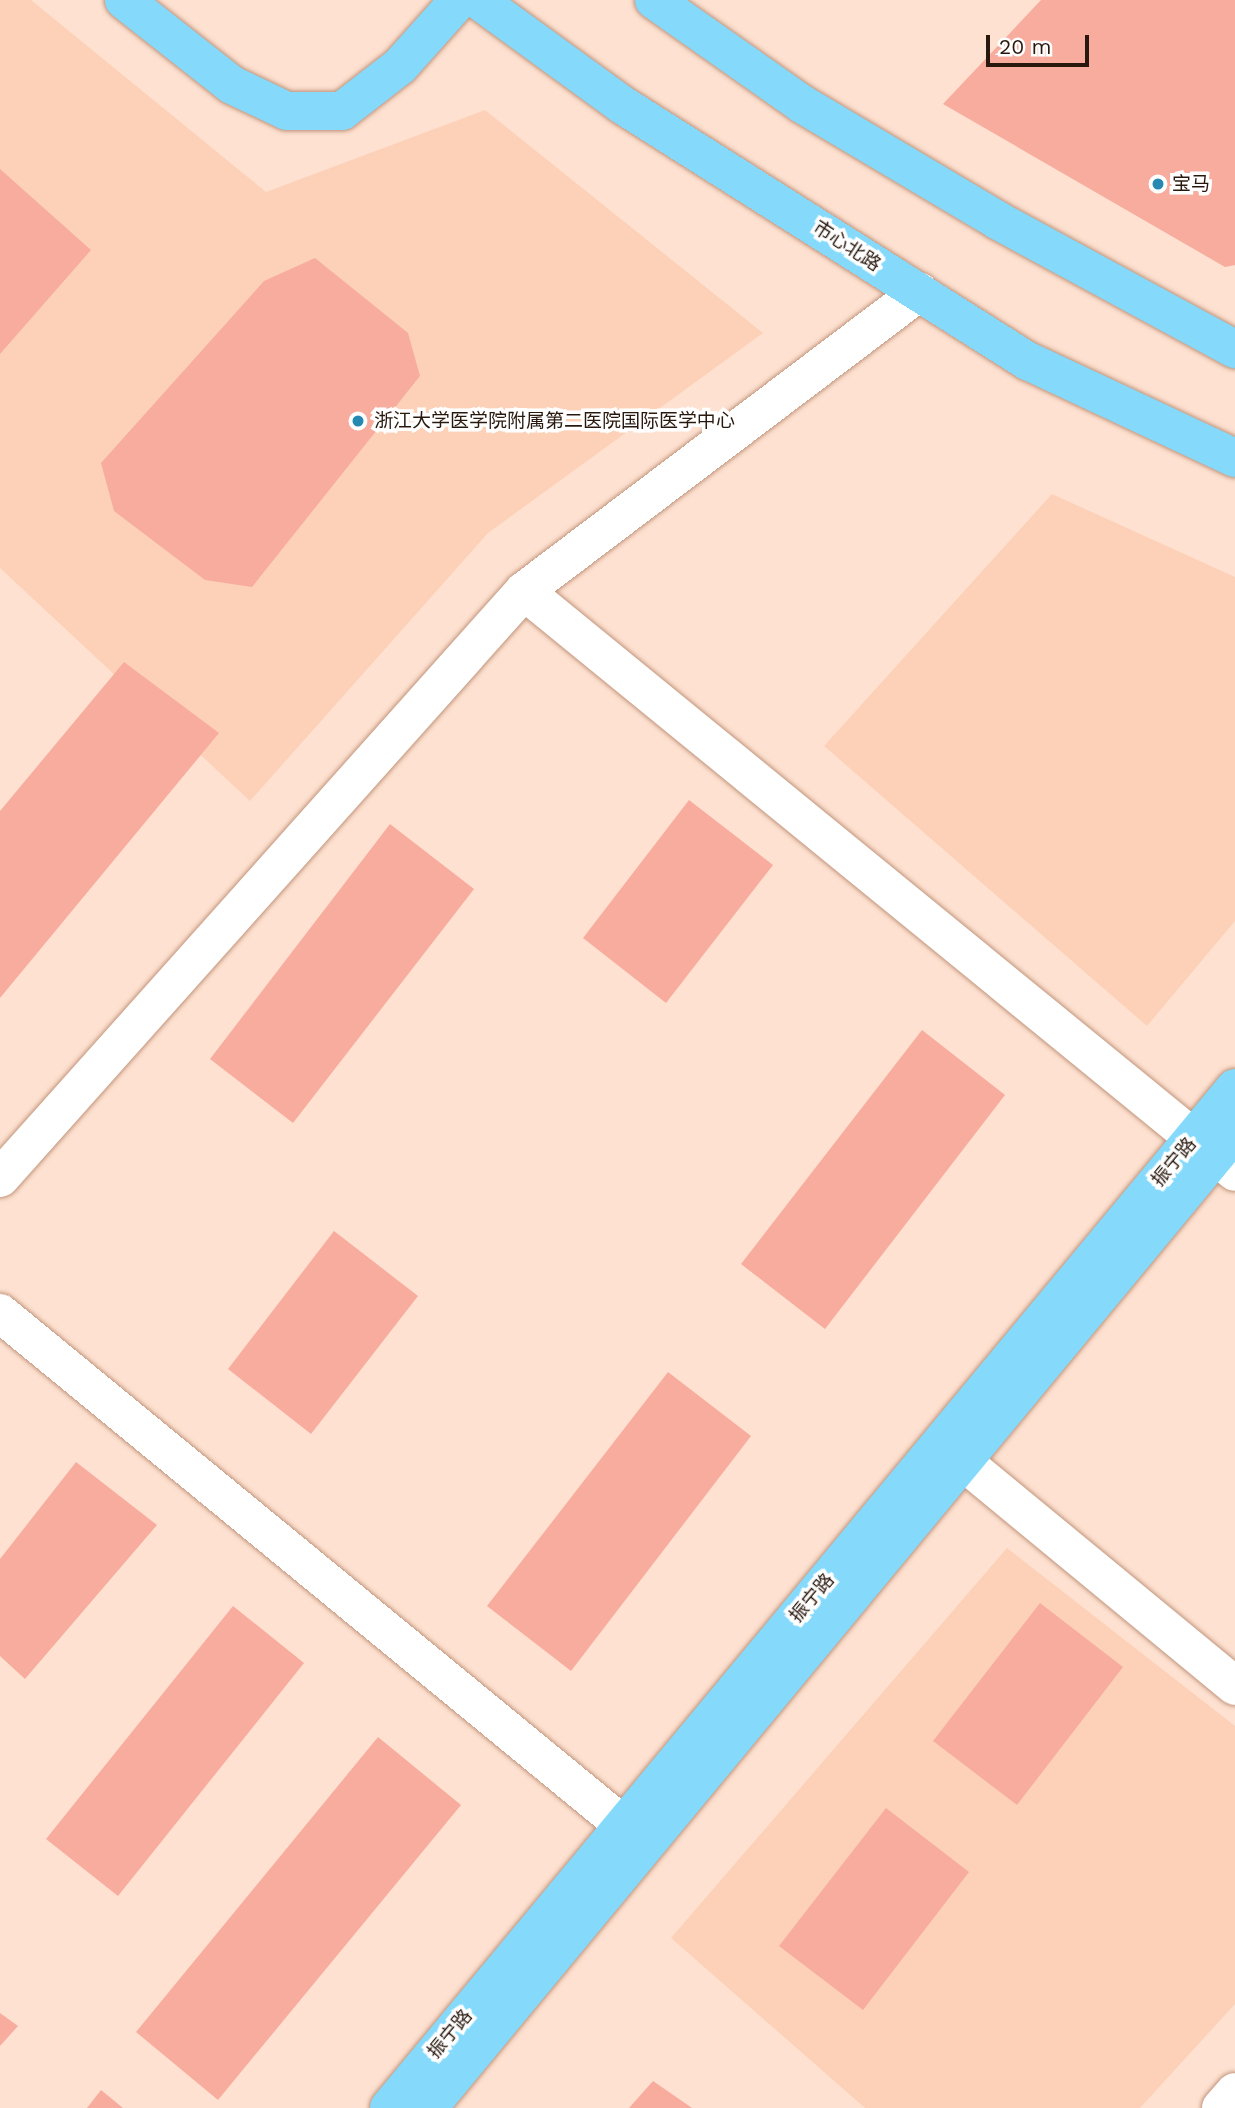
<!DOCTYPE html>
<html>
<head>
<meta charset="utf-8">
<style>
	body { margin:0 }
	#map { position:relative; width:1235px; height:2108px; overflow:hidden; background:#fee1d1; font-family:"Work Sans","Noto Sans SC",sans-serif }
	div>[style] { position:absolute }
	.built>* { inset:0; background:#fcd1b8 }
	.building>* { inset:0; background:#f8ac9e }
	.roads { filter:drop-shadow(0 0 2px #c1957c) drop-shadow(0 0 2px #c1957c) }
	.minor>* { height:38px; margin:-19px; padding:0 19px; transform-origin:19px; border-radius:19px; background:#fff }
	.major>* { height:38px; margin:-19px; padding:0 19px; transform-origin:19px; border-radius:19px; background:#85dafc }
	.dots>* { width:19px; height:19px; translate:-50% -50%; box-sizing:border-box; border:4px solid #fff; border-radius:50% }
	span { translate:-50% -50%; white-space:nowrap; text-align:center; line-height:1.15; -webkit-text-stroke:7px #fff; paint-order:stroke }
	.poi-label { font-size:19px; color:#29180e }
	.left { translate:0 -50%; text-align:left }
	.street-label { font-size:19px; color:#29180e }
	.scale { position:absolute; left:986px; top:35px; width:103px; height:32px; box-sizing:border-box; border:4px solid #29180e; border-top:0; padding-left:9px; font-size:21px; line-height:24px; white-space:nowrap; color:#29180e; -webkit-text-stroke:5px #fff; paint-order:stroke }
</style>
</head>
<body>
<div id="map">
	<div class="built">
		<div style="clip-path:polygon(0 0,31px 0,266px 192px,485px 110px,763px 333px,488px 533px,250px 801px,0 568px)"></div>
		<div style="clip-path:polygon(1052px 494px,1235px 577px,1235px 921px,1147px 1026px,824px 746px)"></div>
		<div style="clip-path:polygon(1007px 1548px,1235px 1726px,1235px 2004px,1140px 2108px,865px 2108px,671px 1938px)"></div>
	</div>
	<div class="building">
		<div style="clip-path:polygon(1041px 0,1235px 0,1235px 265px,1225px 267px,943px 104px)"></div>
		<div style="clip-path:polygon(0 169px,91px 250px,0 354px)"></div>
		<div style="clip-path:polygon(315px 258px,408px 333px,420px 376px,252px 587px,205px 580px,114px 511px,101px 463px,264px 281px)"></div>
		<div style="clip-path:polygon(124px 662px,219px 733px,0 998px,0 811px)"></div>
		<div style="clip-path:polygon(689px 800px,773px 865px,666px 1003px,583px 938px)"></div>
		<div style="clip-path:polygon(390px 824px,474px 889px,293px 1123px,210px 1059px)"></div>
		<div style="clip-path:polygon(922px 1030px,1005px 1095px,825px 1329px,741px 1264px)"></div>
		<div style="clip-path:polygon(334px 1231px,418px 1296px,311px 1434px,228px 1369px)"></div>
		<div style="clip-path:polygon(668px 1372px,751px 1436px,571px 1671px,487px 1606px)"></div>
		<div style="clip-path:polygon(76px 1462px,157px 1525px,25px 1679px,0 1656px,0 1559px)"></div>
		<div style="clip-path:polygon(1040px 1603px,1123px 1667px,1017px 1805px,933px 1741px)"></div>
		<div style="clip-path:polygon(233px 1606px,304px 1663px,118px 1896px,46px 1839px)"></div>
		<div style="clip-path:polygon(378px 1737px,461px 1805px,218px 2100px,136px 2032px)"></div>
		<div style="clip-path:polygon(886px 1808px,969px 1872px,863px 2010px,779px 1946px)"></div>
		<div style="clip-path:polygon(0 2013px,18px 2026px,0 2046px)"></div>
		<div style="clip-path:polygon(653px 2081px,692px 2108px,629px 2108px)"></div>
		<div style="clip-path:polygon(101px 2090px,123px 2108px,87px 2108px)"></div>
	</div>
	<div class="roads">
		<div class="minor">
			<div style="left:524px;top:591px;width:918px;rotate:39.25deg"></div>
			<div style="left:0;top:1178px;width:787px;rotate:-48.25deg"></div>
			<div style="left:524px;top:591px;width:496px;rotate:-37.1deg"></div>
			<div style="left:0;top:1313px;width:806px;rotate:39.41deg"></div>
			<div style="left:623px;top:1825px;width:29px;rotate:55deg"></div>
			<div style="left:955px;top:1455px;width:363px;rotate:39.5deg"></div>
			<div style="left:1221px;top:2108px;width:21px;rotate:-49deg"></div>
		</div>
		<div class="major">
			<div style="left:124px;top:0;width:137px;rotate:38.2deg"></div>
			<div style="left:232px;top:85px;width:61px;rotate:25.3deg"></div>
			<div style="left:287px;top:111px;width:55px"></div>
			<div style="left:342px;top:111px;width:73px;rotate:-37.8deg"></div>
			<div style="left:400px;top:66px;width:89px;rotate:-48.2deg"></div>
			<div style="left:478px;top:0;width:180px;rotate:36deg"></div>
			<div style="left:624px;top:106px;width:478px;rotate:32.3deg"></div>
			<div style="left:1028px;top:361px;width:229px;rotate:25.1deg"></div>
			<div style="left:654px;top:0;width:181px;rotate:35.1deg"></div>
			<div style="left:802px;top:104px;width:227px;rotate:30.7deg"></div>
			<div style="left:997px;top:220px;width:271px;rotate:28.5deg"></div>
			<div style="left:389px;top:2108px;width:1325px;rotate:-50.33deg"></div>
			<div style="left:428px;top:2108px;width:1266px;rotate:-50.41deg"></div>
		</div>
	</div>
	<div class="dots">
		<div style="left:1158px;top:184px;background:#2589b2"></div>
		<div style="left:358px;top:421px;background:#2589b2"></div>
	</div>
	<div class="poi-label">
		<span class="left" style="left:1172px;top:184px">宝马</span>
		<span class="left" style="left:374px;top:421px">浙江大学医学院附属第二医院国际医学中心</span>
	</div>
	<div class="street-label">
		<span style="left:847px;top:246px;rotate:33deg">市心北路</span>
		<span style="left:1174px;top:1162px;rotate:-50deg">振宁路</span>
		<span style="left:812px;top:1598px;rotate:-50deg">振宁路</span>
		<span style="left:450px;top:2034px;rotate:-50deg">振宁路</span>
	</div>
	<div class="scale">20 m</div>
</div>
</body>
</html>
